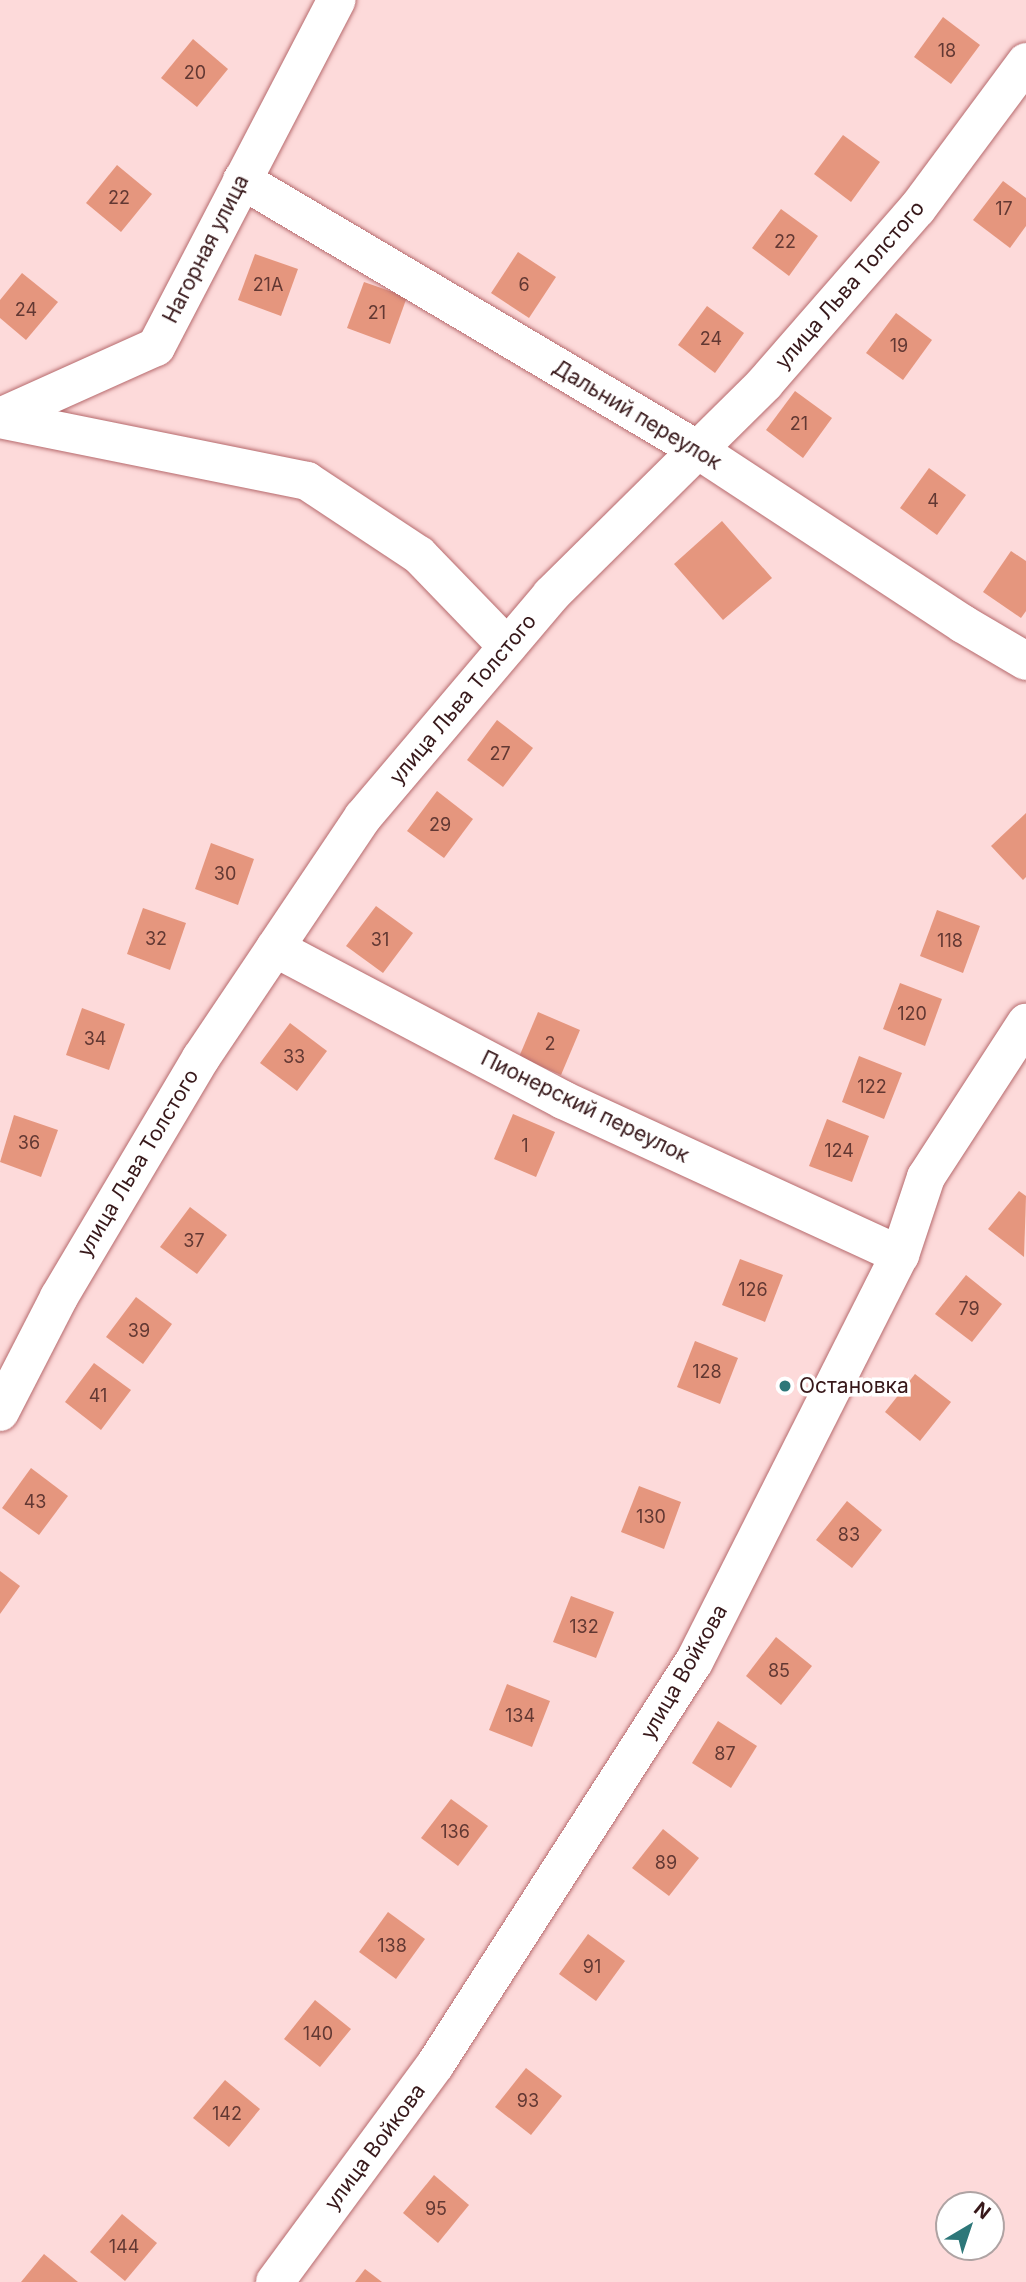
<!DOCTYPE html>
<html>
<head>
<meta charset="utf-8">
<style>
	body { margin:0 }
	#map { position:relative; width:1026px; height:2282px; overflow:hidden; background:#fddada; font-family:Inter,sans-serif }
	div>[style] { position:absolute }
	.building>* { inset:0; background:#e5967e }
	.roads { filter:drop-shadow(0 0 2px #b66a6d) drop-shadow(0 0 2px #b66a6d) }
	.minor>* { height:38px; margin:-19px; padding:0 19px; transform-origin:19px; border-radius:19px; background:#fff }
	.dots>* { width:19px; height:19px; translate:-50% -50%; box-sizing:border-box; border:4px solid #fff; border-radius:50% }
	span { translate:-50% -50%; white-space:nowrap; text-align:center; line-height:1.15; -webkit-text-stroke:7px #fff; paint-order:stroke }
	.number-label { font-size:18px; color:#623833 }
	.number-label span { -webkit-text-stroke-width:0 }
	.street-label { font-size:21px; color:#37181a }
	.poi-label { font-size:21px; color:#37181a }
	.left { translate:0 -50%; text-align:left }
	.north { position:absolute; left:935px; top:2191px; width:70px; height:70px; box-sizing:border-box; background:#fff; border:2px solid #afa3a3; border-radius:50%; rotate:39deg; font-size:19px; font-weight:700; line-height:28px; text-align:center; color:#37181a }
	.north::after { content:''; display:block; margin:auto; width:24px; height:32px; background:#2d7779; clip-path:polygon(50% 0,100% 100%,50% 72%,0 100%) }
</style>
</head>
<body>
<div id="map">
	<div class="building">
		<div style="clip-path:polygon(943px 17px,980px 45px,951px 84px,914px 57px)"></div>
		<div style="clip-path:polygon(193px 39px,228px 69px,197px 107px,161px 78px)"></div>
		<div style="clip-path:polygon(843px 135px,880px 162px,851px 202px,814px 174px)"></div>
		<div style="clip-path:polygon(117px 165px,152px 194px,121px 232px,86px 203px)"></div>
		<div style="clip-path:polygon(1003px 181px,1026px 198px,1026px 226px,1010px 248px,973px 220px)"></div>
		<div style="clip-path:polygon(781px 209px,818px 236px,789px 276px,752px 248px)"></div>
		<div style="clip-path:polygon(518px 252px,556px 277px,529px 318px,491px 293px)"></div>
		<div style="clip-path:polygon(255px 254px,298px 269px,281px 316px,238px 300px)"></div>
		<div style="clip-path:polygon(22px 273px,58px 302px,26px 340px,0 318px,0 300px)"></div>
		<div style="clip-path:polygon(364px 282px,407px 297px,390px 344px,347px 328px)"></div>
		<div style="clip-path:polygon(707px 306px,744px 333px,715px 373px,678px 345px)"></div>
		<div style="clip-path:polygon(896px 313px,932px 340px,903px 380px,866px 353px)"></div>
		<div style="clip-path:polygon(795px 391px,832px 418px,803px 458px,766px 430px)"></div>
		<div style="clip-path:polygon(929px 468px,966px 495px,937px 535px,900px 508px)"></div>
		<div style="clip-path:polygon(722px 521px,772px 578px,723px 620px,674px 564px)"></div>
		<div style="clip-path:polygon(1011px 551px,1026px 561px,1026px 611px,1021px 618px,983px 592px)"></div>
		<div style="clip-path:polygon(497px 720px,533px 748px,503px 787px,467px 760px)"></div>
		<div style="clip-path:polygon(437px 791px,473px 819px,444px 858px,407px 831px)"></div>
		<div style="clip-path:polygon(1026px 813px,1026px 877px,1023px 880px,991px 846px)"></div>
		<div style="clip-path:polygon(211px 843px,254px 859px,238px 905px,195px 889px)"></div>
		<div style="clip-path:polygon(376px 906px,413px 933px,383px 973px,346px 946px)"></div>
		<div style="clip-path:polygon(143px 908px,186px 923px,170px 970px,127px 954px)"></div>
		<div style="clip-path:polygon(937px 910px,980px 926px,963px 973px,920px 956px)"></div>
		<div style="clip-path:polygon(900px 983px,942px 999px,925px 1046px,883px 1029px)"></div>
		<div style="clip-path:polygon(82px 1008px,125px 1024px,109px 1070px,66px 1055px)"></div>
		<div style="clip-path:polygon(538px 1012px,580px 1030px,561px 1075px,519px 1057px)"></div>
		<div style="clip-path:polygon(290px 1023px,327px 1051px,297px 1091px,260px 1063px)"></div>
		<div style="clip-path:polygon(859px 1056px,902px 1073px,884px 1119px,842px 1102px)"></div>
		<div style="clip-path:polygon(513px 1114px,555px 1132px,536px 1177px,494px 1159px)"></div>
		<div style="clip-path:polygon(14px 1115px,58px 1130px,41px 1177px,0 1162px)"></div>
		<div style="clip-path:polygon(827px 1119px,869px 1136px,852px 1182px,809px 1166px)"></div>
		<div style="clip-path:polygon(1019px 1191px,1026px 1196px,1024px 1257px,988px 1229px)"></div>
		<div style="clip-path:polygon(190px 1207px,227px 1235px,197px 1274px,160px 1247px)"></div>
		<div style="clip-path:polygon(740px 1259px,783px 1275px,765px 1322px,722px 1305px)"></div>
		<div style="clip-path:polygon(966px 1275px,1002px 1304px,972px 1342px,935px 1314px)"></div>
		<div style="clip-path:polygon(136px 1297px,172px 1324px,143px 1364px,106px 1337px)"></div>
		<div style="clip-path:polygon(695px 1341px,738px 1358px,720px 1404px,677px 1387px)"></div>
		<div style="clip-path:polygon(94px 1363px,131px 1390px,101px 1430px,65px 1402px)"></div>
		<div style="clip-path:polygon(915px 1374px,951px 1402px,920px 1441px,885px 1412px)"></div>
		<div style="clip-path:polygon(31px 1468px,68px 1496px,39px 1535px,2px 1508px)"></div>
		<div style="clip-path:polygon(639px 1486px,681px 1502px,664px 1549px,621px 1532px)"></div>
		<div style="clip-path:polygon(847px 1501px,882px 1530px,852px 1568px,816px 1540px)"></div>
		<div style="clip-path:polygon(0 1571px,20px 1586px,0 1614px)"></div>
		<div style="clip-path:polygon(571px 1596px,614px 1612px,596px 1658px,553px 1642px)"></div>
		<div style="clip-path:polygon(776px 1637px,812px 1666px,781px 1705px,746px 1676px)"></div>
		<div style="clip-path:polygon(507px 1684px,550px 1701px,532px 1747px,489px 1730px)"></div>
		<div style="clip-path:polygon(718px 1721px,757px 1746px,731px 1788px,692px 1763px)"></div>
		<div style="clip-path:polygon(451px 1799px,488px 1826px,458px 1866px,421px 1838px)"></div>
		<div style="clip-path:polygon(663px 1829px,699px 1858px,669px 1896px,632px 1868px)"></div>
		<div style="clip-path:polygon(388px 1912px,425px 1939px,396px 1979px,359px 1952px)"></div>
		<div style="clip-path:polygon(588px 1934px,625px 1961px,596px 2001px,559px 1974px)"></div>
		<div style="clip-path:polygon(315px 2000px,351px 2029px,320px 2067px,284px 2039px)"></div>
		<div style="clip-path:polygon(526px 2068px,562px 2096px,531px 2135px,495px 2107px)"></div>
		<div style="clip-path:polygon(225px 2080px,260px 2109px,229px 2147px,193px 2118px)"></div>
		<div style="clip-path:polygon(434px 2175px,469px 2205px,438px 2243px,403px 2213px)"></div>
		<div style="clip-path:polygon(122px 2214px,157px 2243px,125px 2281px,90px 2252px)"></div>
		<div style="clip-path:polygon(44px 2254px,78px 2282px,21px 2282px)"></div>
		<div style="clip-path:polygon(365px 2269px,382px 2282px,355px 2282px)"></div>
	</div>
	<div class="roads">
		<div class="minor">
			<div style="left:242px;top:180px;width:530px;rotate:30.63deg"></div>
			<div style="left:698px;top:450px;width:317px;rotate:33.3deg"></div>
			<div style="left:963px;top:624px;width:73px;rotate:30.4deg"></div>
			<div style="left:0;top:417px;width:171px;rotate:-24.2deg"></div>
			<div style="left:156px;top:347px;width:391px;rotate:-62.5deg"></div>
			<div style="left:0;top:419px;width:313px;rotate:11.4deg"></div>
			<div style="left:307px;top:481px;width:134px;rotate:33.5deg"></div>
			<div style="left:419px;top:555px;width:127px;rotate:46deg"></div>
			<div style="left:275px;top:948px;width:326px;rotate:27.8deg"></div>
			<div style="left:563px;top:1100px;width:371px;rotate:24.7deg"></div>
			<div style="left:0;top:1412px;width:129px;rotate:-62.8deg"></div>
			<div style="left:59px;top:1297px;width:278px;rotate:-59.3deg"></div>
			<div style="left:201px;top:1058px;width:290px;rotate:-56.1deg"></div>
			<div style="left:363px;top:817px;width:291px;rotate:-49.7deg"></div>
			<div style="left:551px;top:595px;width:301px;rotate:-44.7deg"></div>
			<div style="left:765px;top:383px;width:231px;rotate:-48.9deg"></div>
			<div style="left:917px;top:209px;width:183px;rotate:-53.4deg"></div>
			<div style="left:275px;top:2282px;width:270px;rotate:-53.6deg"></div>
			<div style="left:435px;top:2065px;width:479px;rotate:-57.3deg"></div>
			<div style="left:694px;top:1662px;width:456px;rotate:-63.2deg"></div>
			<div style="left:900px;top:1255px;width:82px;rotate:-71.6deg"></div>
			<div style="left:926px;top:1177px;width:184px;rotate:-57deg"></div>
		</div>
	</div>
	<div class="dots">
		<div style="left:785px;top:1386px;background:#2d7779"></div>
	</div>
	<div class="number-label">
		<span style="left:947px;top:51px">18</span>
		<span style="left:195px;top:73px">20</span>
		<span style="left:119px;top:198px">22</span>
		<span style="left:1004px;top:209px">17</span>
		<span style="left:785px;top:242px">22</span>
		<span style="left:268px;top:285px">21А</span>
		<span style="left:524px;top:285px">6</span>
		<span style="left:26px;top:310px">24</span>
		<span style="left:377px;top:313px">21</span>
		<span style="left:711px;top:339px">24</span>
		<span style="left:899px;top:346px">19</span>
		<span style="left:799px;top:424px">21</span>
		<span style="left:933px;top:501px">4</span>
		<span style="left:500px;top:754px">27</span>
		<span style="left:440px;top:825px">29</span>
		<span style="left:225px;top:874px">30</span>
		<span style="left:156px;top:939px">32</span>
		<span style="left:380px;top:940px">31</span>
		<span style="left:950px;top:941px">118</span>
		<span style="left:912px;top:1014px">120</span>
		<span style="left:95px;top:1039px">34</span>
		<span style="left:550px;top:1044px">2</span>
		<span style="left:294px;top:1057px">33</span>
		<span style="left:872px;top:1087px">122</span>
		<span style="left:29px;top:1143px">36</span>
		<span style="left:525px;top:1146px">1</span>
		<span style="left:839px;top:1151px">124</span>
		<span style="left:194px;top:1241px">37</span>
		<span style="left:753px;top:1290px">126</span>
		<span style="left:969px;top:1309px">79</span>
		<span style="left:139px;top:1331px">39</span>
		<span style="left:707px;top:1372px">128</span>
		<span style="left:98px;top:1396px">41</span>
		<span style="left:35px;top:1502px">43</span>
		<span style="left:651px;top:1517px">130</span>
		<span style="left:849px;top:1535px">83</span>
		<span style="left:584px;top:1627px">132</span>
		<span style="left:779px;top:1671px">85</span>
		<span style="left:520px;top:1716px">134</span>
		<span style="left:725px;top:1754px">87</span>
		<span style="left:455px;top:1832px">136</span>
		<span style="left:666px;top:1863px">89</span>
		<span style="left:392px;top:1946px">138</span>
		<span style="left:592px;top:1967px">91</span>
		<span style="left:318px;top:2034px">140</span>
		<span style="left:528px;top:2101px">93</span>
		<span style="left:227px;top:2114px">142</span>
		<span style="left:436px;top:2209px">95</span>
		<span style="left:124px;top:2247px">144</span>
	</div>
	<div class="street-label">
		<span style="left:206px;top:249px;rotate:-63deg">Нагорная улица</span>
		<span style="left:850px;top:285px;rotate:-49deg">улица Льва Толстого</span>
		<span style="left:637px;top:415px;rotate:31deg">Дальний переулок</span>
		<span style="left:463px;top:699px;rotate:-50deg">улица Льва Толстого</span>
		<span style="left:585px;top:1107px;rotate:26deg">Пионерский переулок</span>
		<span style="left:138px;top:1163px;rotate:-59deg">улица Льва Толстого</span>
		<span style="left:684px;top:1672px;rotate:-60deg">улица Войкова</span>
		<span style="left:375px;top:2147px;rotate:-53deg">улица Войкова</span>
	</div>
	<div class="poi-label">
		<span class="left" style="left:799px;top:1386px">Остановка</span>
	</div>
	<div class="north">N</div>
</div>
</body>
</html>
